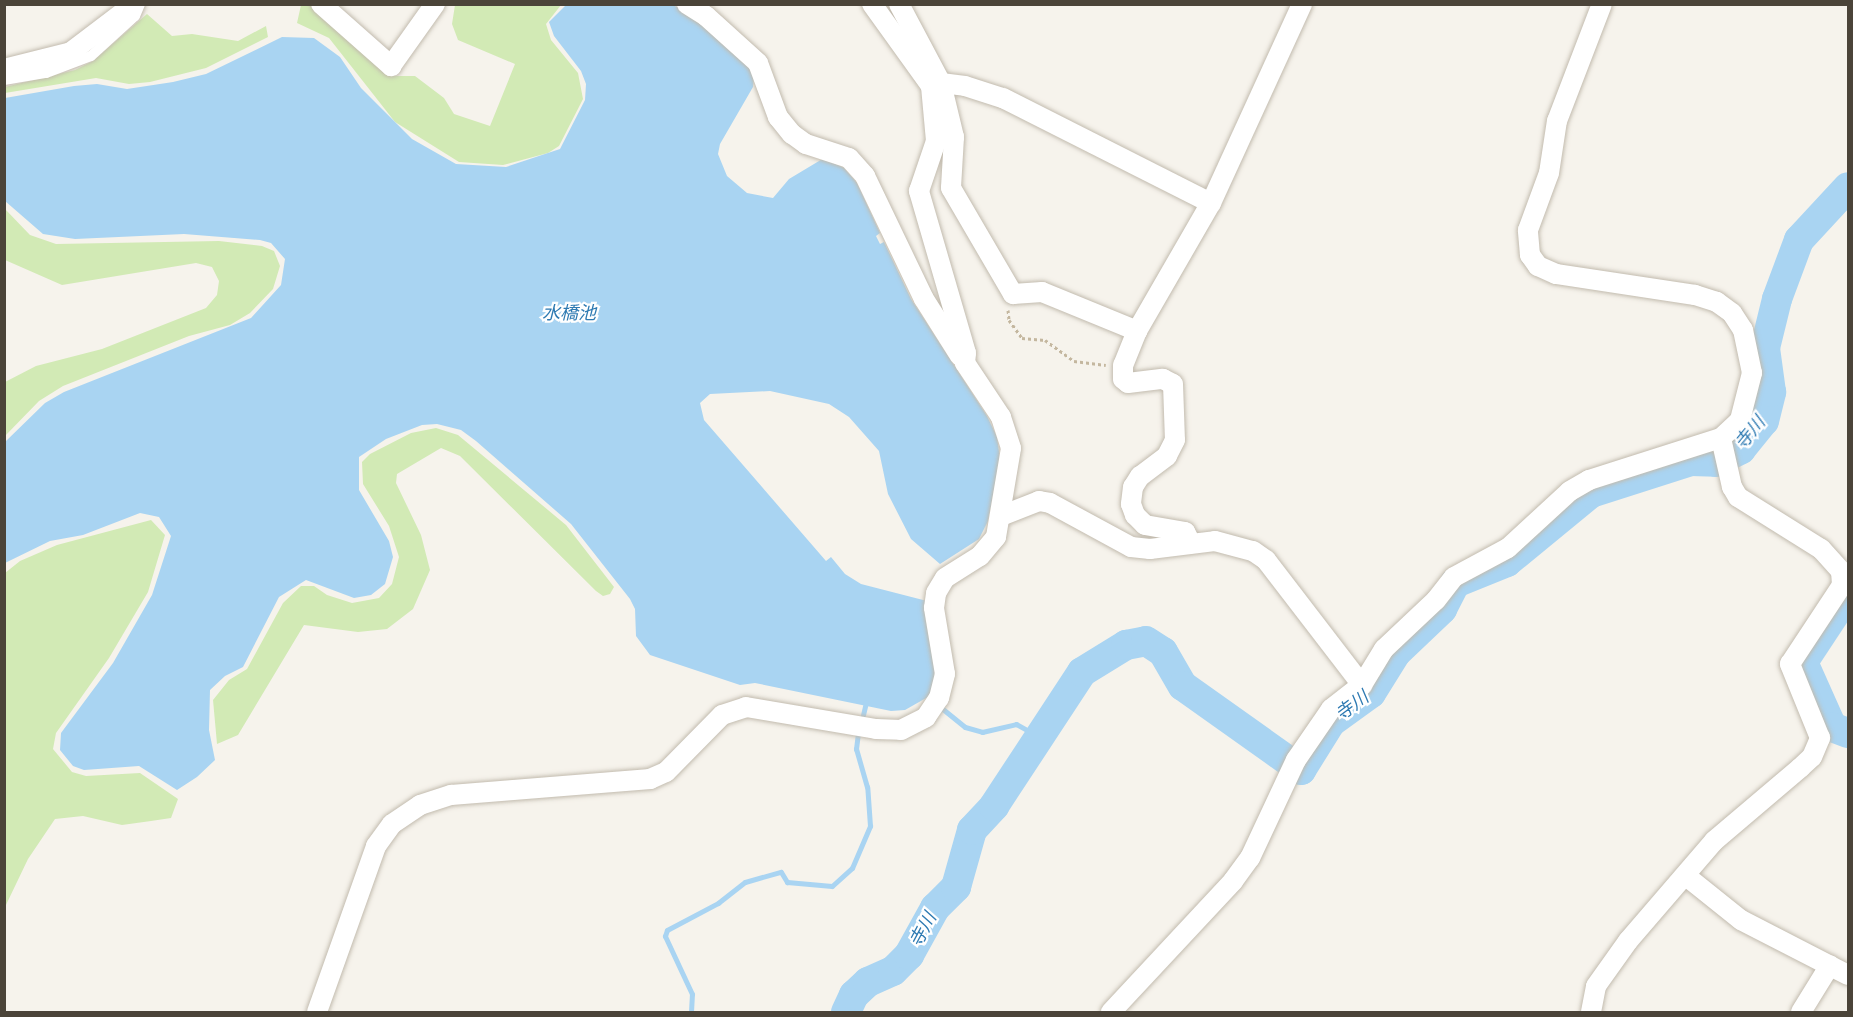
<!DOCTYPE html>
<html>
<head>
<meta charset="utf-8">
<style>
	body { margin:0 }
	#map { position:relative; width:1853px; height:1017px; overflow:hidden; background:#f6f3ec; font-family:Jost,"Noto Sans JP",sans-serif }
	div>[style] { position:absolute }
	.green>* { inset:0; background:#d2eab5 }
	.water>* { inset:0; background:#a9d4f2 }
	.stream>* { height:5px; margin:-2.5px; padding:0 2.5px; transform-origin:2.5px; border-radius:2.5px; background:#a9d4f2 }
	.river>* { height:30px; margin:-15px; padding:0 15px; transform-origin:15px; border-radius:15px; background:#a9d4f2 }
	.path>* { height:3px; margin-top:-1.5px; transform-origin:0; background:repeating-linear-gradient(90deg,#c4b79f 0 3px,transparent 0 6px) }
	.roads { filter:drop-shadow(0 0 2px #c2bbae) drop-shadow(0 0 2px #c2bbae) }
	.lane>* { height:10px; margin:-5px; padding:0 5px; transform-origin:5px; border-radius:5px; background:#fff }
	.street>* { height:20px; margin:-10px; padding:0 10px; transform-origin:10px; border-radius:10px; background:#fff }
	span { translate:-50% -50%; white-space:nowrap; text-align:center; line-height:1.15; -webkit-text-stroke:4.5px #fff; paint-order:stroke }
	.water-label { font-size:18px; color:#2e7ab2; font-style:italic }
	.frame { position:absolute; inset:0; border:6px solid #4b4439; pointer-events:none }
</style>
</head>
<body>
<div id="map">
	<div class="green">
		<div style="clip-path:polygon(301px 5px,311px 5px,395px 76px,415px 76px,444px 98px,454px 114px,490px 126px,515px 64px,458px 40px,452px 24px,455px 5px,561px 5px,546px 24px,551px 40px,578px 73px,583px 99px,559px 146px,548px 153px,503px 165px,459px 162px,395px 122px,329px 38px,297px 23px)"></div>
		<div style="clip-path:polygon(147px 14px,172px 36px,192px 34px,238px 41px,266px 26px,268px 37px,206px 68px,150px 82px,129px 84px,96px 78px,5px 93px,5px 87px,75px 70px,93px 61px)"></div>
		<div style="clip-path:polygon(5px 209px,30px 235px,56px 244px,219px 241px,262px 246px,274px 251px,280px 266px,273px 289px,250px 313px,230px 325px,189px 336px,63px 386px,39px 401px,5px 436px,5px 382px,36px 366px,102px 349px,206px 308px,217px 295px,219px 281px,212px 267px,196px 263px,62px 285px,5px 260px)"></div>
		<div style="clip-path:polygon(436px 428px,458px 435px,566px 525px,614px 587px,610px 594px,603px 596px,596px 591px,460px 456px,441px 448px,397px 474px,396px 483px,421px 535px,430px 570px,413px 609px,387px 629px,358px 632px,304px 625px,238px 735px,217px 744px,213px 700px,229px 680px,247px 669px,283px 603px,301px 586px,314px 586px,327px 595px,352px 603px,379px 598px,392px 584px,399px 557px,389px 526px,363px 484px,362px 462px,370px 454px,411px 433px)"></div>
		<div style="clip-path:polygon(151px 520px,165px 535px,148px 592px,109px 658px,56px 733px,53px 749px,72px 772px,86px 776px,140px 773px,178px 799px,171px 818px,151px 821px,122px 825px,83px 816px,55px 819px,28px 859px,5px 907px,5px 573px,20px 561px,57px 545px)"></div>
	</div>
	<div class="water">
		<div style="clip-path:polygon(567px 4px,673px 5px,700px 19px,755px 67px,753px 87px,720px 144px,718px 154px,727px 176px,747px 193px,773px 198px,789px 179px,829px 155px,828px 160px,844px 168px,857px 183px,880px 233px,876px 236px,880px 244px,884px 242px,911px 299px,987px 416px,997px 437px,1000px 459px,988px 521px,979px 539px,940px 564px,911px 539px,888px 494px,879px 451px,849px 417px,829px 404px,770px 391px,710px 394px,700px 403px,704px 420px,826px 561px,831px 557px,845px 574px,861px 584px,927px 601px,936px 663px,935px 693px,905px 710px,891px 711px,755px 683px,740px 685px,650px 655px,636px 636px,635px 609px,630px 599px,571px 524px,476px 441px,461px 430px,437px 424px,422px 425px,386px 439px,359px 457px,359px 490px,389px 541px,393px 557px,385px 584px,371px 595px,354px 598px,306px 580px,279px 597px,243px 667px,225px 676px,210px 690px,209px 730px,215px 760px,197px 777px,177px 790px,139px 766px,84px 770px,73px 766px,60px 750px,61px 733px,113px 663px,152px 595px,171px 536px,159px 517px,140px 513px,83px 535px,50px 541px,5px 563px,5px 442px,45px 403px,64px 392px,251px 318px,281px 285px,285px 259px,271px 243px,260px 240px,184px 234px,75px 239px,43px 234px,5px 201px,5px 98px,74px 86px,97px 84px,127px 89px,173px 82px,206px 74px,282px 37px,314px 38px,340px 57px,361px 88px,412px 139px,456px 164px,506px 167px,560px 149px,585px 100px,586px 84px,581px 71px,554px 36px,549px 22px)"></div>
	</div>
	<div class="stream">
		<div style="left:939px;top:706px;width:33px;rotate:39deg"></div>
		<div style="left:965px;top:727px;width:18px;rotate:16deg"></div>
		<div style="left:982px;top:732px;width:35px;rotate:-13deg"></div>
		<div style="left:1016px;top:724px;width:26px;rotate:29deg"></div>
		<div style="left:863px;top:715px;width:13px;rotate:-77deg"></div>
		<div style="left:691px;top:1012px;width:18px;rotate:-87deg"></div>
		<div style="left:692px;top:994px;width:64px;rotate:-115deg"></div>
		<div style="left:665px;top:936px;width:6px;rotate:-72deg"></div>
		<div style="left:667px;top:930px;width:58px;rotate:-27.9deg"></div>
		<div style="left:718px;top:903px;width:34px;rotate:-38deg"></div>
		<div style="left:745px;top:882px;width:37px;rotate:-16deg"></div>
		<div style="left:781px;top:872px;width:12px;rotate:59deg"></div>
		<div style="left:787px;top:882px;width:45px;rotate:5.1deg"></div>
		<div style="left:832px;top:886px;width:27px;rotate:-42deg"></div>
		<div style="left:852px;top:868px;width:46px;rotate:-66.8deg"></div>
		<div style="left:870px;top:826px;width:39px;rotate:-94deg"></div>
		<div style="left:867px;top:787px;width:40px;rotate:-106deg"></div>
		<div style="left:856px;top:749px;width:17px;rotate:-83deg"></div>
	</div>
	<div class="river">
		<div style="left:1848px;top:594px;width:82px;rotate:123.5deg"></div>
		<div style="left:1803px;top:662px;width:71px;rotate:66deg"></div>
		<div style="left:1832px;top:727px;width:17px;rotate:21deg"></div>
		<div style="left:846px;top:1012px;width:19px;rotate:-65deg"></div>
		<div style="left:854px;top:995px;width:19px;rotate:-43deg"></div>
		<div style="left:868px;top:982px;width:27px;rotate:-24deg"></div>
		<div style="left:893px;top:971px;width:23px;rotate:-45deg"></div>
		<div style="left:909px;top:955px;width:54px;rotate:-61deg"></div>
		<div style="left:935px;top:908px;width:30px;rotate:-45deg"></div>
		<div style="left:956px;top:887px;width:59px;rotate:-74.3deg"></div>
		<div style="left:972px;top:830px;width:33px;rotate:-47deg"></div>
		<div style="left:994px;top:806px;width:160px;rotate:-56.7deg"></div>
		<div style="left:1082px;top:672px;width:52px;rotate:-31.5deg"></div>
		<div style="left:1126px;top:645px;width:20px;rotate:-11deg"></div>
		<div style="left:1146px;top:641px;width:20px;rotate:33deg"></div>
		<div style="left:1163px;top:652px;width:39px;rotate:60deg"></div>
		<div style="left:1183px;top:686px;width:145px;rotate:35.4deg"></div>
		<div style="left:1301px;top:770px;width:57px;rotate:-58deg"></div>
		<div style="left:1331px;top:722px;width:49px;rotate:-35.9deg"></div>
		<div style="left:1371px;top:693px;width:47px;rotate:-58deg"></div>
		<div style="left:1396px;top:653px;width:64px;rotate:-43.7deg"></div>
		<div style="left:1442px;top:609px;width:29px;rotate:-63deg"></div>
		<div style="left:1455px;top:583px;width:56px;rotate:-22deg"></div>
		<div style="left:1507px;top:562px;width:109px;rotate:-39.4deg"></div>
		<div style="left:1591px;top:493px;width:105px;rotate:-17.7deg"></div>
		<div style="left:1691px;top:461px;width:25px;rotate:2deg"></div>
		<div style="left:1716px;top:462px;width:28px;rotate:-27deg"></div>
		<div style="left:1741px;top:449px;width:36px;rotate:-51deg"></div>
		<div style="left:1764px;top:421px;width:30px;rotate:-76deg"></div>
		<div style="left:1771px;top:392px;width:44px;rotate:-97.8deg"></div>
		<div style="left:1765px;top:348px;width:50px;rotate:-76.2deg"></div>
		<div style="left:1777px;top:299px;width:63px;rotate:-69.6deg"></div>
		<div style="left:1799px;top:240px;width:72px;rotate:-47.2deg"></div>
	</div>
	<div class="path">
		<div style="left:1008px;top:310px;width:10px;rotate:84deg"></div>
		<div style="left:1009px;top:320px;width:22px;rotate:54deg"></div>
		<div style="left:1022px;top:338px;width:23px;rotate:5deg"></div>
		<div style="left:1045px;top:340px;width:36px;rotate:36deg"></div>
		<div style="left:1074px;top:361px;width:32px;rotate:7deg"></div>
	</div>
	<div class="roads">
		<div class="lane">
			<div style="left:4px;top:80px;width:43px;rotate:-9.5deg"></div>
			<div style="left:46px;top:73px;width:48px;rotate:-20.7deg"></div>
			<div style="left:91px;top:56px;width:59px;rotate:-42.3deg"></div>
			<div style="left:135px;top:16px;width:13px;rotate:-67deg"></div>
		</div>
		<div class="street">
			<div style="left:321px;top:4px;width:94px;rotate:41.5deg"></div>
			<div style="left:391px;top:66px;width:76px;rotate:-54.6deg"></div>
			<div style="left:687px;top:4px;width:22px;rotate:32deg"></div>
			<div style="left:706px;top:16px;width:70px;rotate:42.1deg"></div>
			<div style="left:758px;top:63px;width:58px;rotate:69.7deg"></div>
			<div style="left:778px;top:117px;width:22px;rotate:51deg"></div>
			<div style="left:792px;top:134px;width:17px;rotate:36deg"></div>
			<div style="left:806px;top:144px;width:45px;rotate:18deg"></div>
			<div style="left:849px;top:158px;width:24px;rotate:48deg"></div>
			<div style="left:865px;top:176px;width:136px;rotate:64.4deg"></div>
			<div style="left:924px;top:299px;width:67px;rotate:57.7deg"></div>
			<div style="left:872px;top:4px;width:101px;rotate:54.3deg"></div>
			<div style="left:899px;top:4px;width:89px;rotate:62deg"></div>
			<div style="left:941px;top:83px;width:56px;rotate:76.5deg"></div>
			<div style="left:954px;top:137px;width:51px;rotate:93.4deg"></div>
			<div style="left:951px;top:188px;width:123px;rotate:59.7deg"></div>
			<div style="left:1013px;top:294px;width:29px;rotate:-4deg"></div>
			<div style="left:1042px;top:292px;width:103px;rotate:22.3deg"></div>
			<div style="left:1137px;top:331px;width:148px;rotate:-60deg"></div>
			<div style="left:4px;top:69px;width:69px;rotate:-14.2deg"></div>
			<div style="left:71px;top:52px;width:79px;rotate:-37.3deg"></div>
			<div style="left:1137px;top:331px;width:37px;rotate:112deg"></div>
			<div style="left:1123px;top:365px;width:14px;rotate:90deg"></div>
			<div style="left:1123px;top:379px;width:6px;rotate:39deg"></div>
			<div style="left:1128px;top:383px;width:35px;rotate:-7deg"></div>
			<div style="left:1163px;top:379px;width:11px;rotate:27deg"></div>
			<div style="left:1173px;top:384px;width:56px;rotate:88deg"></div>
			<div style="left:1175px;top:440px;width:18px;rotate:117deg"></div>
			<div style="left:1167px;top:456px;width:34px;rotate:143deg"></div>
			<div style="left:1140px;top:476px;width:13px;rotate:122deg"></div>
			<div style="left:1133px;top:487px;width:17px;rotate:97deg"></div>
			<div style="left:1131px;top:504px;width:12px;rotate:70deg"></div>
			<div style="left:1135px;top:515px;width:14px;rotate:45deg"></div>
			<div style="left:1145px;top:525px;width:41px;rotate:9.9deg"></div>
			<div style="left:1185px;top:532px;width:13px;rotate:61deg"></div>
			<div style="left:1001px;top:516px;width:41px;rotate:-21.5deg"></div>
			<div style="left:1039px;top:501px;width:11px;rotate:10deg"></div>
			<div style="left:1050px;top:503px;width:92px;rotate:28.5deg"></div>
			<div style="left:1131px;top:547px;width:19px;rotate:6deg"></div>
			<div style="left:1150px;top:549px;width:65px;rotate:-7deg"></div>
			<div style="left:1215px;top:541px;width:39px;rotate:15deg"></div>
			<div style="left:1253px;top:551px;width:16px;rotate:35deg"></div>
			<div style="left:1266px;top:560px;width:158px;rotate:52.5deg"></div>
			<div style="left:1686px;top:876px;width:70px;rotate:38.7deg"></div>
			<div style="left:1741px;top:920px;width:120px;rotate:27.2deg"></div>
			<div style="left:317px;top:1012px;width:176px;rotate:-70.4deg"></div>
			<div style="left:376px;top:846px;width:27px;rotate:-54deg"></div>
			<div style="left:392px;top:824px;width:34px;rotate:-34deg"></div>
			<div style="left:420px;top:805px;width:33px;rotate:-18deg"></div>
			<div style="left:451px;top:795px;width:200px;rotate:-4.6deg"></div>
			<div style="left:650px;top:779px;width:17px;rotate:-24deg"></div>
			<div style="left:666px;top:772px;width:80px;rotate:-45.5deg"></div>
			<div style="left:722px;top:715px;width:25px;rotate:-18deg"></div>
			<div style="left:746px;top:707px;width:132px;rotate:9.6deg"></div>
			<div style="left:876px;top:729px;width:25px;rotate:2deg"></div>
			<div style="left:901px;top:730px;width:28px;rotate:-27deg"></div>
			<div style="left:926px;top:717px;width:23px;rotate:-56deg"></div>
			<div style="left:939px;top:698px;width:25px;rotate:-76deg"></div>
			<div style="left:945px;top:674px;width:67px;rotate:-99.5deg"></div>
			<div style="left:934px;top:608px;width:15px;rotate:-82deg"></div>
			<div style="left:936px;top:593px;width:17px;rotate:-59deg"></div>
			<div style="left:945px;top:578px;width:41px;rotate:-32.2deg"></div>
			<div style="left:980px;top:556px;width:25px;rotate:-50deg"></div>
			<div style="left:996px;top:537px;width:90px;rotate:-80.4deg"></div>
			<div style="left:1011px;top:448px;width:33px;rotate:-108deg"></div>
			<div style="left:1001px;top:417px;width:65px;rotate:-123.7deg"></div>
			<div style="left:965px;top:363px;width:10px;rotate:-84deg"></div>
			<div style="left:966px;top:353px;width:169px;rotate:-106.2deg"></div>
			<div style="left:919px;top:191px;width:53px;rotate:-71.2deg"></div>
			<div style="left:936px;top:141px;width:55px;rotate:-95.2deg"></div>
			<div style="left:931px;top:86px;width:10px;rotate:-17deg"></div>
			<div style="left:941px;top:83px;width:24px;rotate:7deg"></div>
			<div style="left:965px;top:86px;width:40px;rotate:18deg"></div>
			<div style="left:1003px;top:98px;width:233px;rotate:26.8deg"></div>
			<div style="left:1211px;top:203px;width:219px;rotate:-65.4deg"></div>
			<div style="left:1111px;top:1012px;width:179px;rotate:-47deg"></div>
			<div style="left:1233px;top:881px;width:29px;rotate:-54deg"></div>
			<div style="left:1250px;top:858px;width:108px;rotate:-64.9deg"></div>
			<div style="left:1296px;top:760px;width:62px;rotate:-55.5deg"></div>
			<div style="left:1331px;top:709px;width:39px;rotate:-38deg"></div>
			<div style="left:1362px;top:685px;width:42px;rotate:-58.6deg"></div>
			<div style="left:1384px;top:649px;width:71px;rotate:-43.3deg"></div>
			<div style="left:1436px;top:600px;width:29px;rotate:-52deg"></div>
			<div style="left:1454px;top:577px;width:61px;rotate:-28.2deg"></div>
			<div style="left:1508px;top:548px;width:84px;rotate:-42.6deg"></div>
			<div style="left:1570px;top:491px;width:22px;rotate:-30deg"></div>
			<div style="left:1589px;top:480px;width:139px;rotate:-17.7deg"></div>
			<div style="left:1721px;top:438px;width:26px;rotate:-43deg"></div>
			<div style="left:1740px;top:420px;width:49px;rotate:-75.7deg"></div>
			<div style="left:1752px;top:373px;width:44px;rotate:-101.8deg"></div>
			<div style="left:1743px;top:330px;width:20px;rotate:-123deg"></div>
			<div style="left:1732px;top:313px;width:19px;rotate:-144deg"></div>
			<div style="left:1717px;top:302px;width:23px;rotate:-162deg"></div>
			<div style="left:1695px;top:295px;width:141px;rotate:-171.4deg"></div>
			<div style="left:1556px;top:274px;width:20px;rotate:-156deg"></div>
			<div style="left:1538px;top:266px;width:14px;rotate:-126deg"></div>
			<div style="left:1530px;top:255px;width:25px;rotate:-95deg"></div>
			<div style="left:1528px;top:230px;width:61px;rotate:-69.8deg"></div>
			<div style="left:1549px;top:173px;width:53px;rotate:-81.3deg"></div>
			<div style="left:1557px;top:121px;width:125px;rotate:-69deg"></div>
			<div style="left:1591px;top:1012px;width:26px;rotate:-79deg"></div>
			<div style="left:1596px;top:986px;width:55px;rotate:-54.6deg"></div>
			<div style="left:1628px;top:941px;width:132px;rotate:-49.3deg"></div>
			<div style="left:1714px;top:841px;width:113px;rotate:-40.3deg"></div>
			<div style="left:1800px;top:768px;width:16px;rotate:-43deg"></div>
			<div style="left:1812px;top:757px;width:21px;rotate:-67deg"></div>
			<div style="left:1820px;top:738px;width:80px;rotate:-112.1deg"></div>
			<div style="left:1790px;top:664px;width:95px;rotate:-56.6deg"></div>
			<div style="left:1842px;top:585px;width:14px;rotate:-94deg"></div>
			<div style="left:1841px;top:571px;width:30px;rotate:-132deg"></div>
			<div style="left:1821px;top:549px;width:98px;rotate:-147.9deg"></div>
			<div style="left:1738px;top:497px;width:12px;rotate:-121deg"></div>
			<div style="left:1732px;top:487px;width:50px;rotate:-102.7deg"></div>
			<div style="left:1801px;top:1012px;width:55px;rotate:-58.3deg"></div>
		</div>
	</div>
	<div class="water-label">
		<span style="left:569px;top:313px">水橋池</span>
		<span style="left:1750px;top:433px;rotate:-51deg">寺川</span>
		<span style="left:1352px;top:706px;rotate:-37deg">寺川</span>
		<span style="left:923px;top:930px;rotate:-62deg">寺川</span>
	</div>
	<div class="frame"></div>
</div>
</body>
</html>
